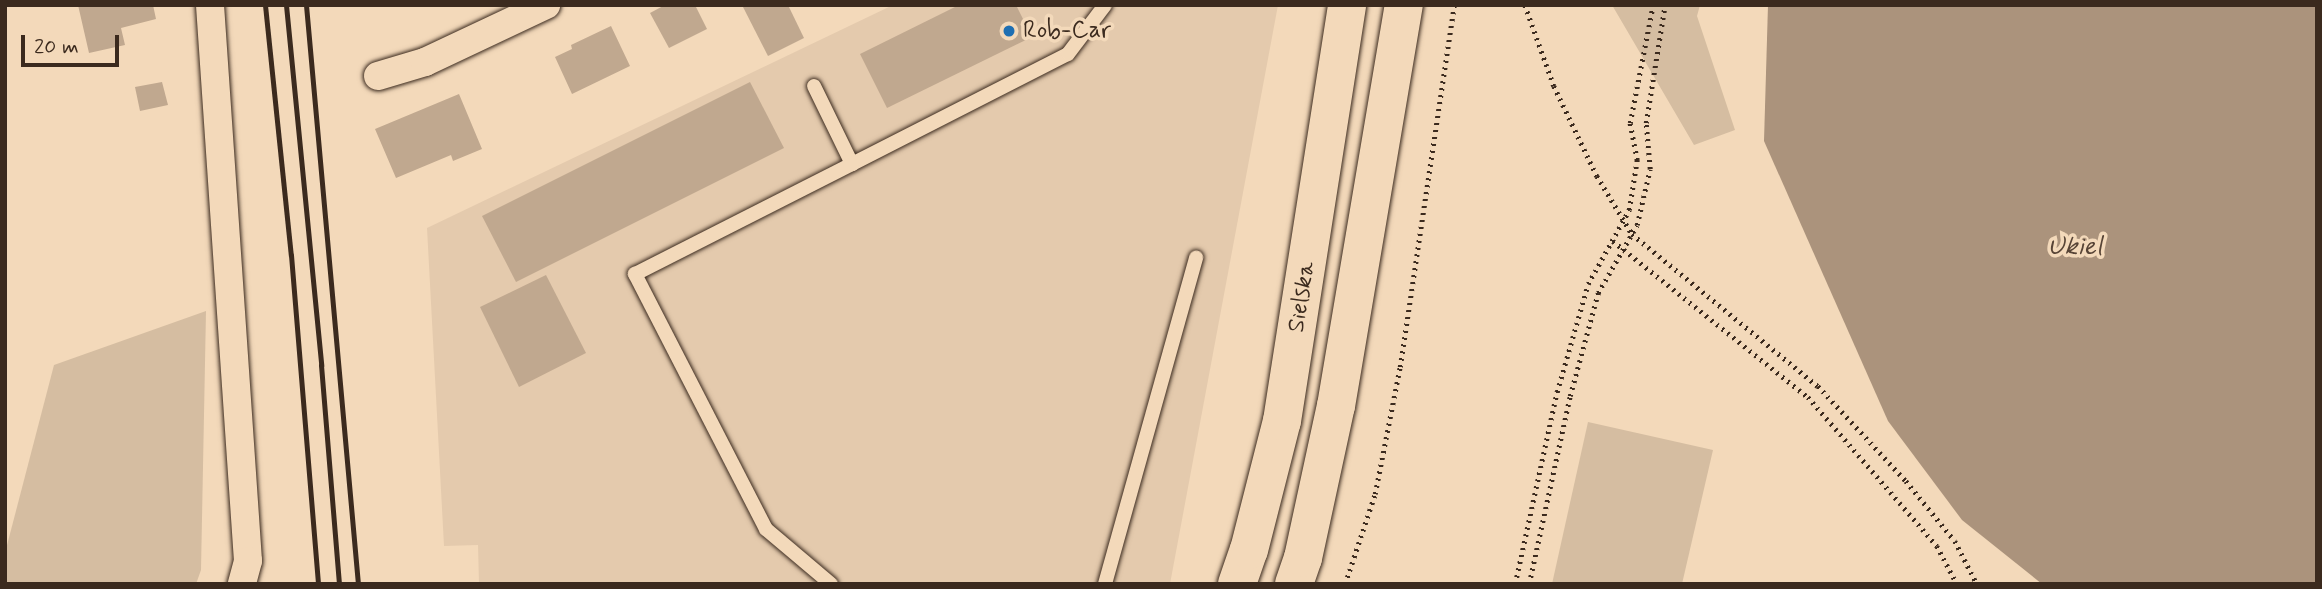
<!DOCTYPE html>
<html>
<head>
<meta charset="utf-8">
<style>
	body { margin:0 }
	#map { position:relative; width:2322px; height:589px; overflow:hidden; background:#f3d9ba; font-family:Mynerve,sans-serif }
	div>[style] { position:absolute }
	.built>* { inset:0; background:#e4caad }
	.green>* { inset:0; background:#d5bda1 }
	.water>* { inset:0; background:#ab937c }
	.building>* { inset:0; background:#c0a88f }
	.path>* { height:4.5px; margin-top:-2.25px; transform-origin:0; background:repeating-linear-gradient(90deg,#3b2a1e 0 2px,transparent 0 7px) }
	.roads { filter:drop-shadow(0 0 2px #3b2a1e) drop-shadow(0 0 2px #3b2a1e) }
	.lane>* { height:14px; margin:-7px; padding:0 7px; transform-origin:7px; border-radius:7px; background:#f3d9ba }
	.street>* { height:28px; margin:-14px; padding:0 14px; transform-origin:14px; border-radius:14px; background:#f3d9ba }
	.secondary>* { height:38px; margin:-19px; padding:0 19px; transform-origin:19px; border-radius:19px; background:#f3d9ba }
	.rail>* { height:5px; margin:-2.5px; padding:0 2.5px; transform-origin:2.5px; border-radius:2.5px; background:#3b2a1e }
	.dots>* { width:19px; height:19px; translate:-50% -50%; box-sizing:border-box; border:4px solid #f3d9ba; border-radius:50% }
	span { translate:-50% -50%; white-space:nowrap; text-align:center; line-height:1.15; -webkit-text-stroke:7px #f3d9ba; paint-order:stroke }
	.poi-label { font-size:24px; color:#3b2a1e }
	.left { translate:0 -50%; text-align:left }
	.street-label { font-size:24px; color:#3b2a1e }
	.water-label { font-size:26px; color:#574436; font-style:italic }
	.frame { position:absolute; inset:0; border:7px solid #3b2a1e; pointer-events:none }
	.scale { position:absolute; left:21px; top:35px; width:98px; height:32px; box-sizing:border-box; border:4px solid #3b2a1e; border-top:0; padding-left:9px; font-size:21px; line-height:24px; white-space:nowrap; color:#3b2a1e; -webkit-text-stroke:5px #f3d9ba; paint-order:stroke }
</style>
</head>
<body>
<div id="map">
	<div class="built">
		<div style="clip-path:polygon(893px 5px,1278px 5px,1170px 584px,479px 584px,478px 545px,444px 546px,427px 228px)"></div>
	</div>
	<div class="green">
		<div style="clip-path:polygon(1612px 5px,1700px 5px,1697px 16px,1735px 130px,1694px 145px)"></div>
		<div style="clip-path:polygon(206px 311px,201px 570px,196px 584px,5px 584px,5px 553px,54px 365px)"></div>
		<div style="clip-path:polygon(1588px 422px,1713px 450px,1682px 584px,1552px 584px)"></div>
	</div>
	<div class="water">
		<div style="clip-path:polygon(1768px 5px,2317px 5px,2317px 584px,2042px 584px,1962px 520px,1888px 421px,1764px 141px)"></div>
	</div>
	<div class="building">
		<div style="clip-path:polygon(78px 5px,153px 5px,156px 19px,121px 28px,125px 45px,89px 53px)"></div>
		<div style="clip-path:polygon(665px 5px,695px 5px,707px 29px,669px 48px,650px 13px)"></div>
		<div style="clip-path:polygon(742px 5px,788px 5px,804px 38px,768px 56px)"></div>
		<div style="clip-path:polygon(959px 5px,1016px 5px,1032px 37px,887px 108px,860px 54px)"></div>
		<div style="clip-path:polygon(611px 26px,630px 66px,572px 94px,555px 57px,572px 49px,571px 45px)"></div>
		<div style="clip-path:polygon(162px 82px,168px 105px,140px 111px,135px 87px)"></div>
		<div style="clip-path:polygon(750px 82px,784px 148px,516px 282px,482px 216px)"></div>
		<div style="clip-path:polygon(459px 94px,482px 149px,453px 161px,451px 155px,396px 178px,375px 129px)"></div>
		<div style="clip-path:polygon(546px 275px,586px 353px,519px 387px,480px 307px)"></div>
	</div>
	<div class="path">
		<div style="left:1525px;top:5px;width:86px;rotate:70.3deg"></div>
		<div style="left:1554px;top:86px;width:100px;rotate:64.5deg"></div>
		<div style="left:1597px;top:176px;width:68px;rotate:58.9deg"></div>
		<div style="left:1632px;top:234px;width:240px;rotate:39.3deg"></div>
		<div style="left:1818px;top:386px;width:129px;rotate:47.2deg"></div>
		<div style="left:1906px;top:481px;width:77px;rotate:50.8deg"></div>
		<div style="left:1955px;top:541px;width:48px;rotate:62.9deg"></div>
		<div style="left:1613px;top:241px;width:250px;rotate:38.7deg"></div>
		<div style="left:1808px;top:397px;width:197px;rotate:49.1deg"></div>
		<div style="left:1937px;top:546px;width:43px;rotate:62.2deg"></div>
		<div style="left:1345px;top:584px;width:95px;rotate:-71.6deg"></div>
		<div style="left:1375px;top:494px;width:129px;rotate:-78.9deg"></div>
		<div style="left:1400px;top:367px;width:366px;rotate:-81.5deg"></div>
		<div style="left:1515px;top:584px;width:197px;rotate:-77.7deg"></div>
		<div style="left:1557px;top:392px;width:112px;rotate:-74deg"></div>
		<div style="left:1588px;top:284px;width:85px;rotate:-61deg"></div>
		<div style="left:1629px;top:210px;width:51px;rotate:-80.9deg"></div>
		<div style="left:1637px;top:160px;width:38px;rotate:-101deg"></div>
		<div style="left:1630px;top:123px;width:120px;rotate:-79deg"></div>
		<div style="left:1529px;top:584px;width:192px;rotate:-77.7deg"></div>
		<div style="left:1570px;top:396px;width:107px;rotate:-74.8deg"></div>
		<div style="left:1598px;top:293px;width:78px;rotate:-60.2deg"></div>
		<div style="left:1637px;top:225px;width:57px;rotate:-76.9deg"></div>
		<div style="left:1650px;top:169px;width:46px;rotate:-95deg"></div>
		<div style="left:1646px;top:123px;width:120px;rotate:-80.9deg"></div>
	</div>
	<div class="roads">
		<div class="lane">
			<div style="left:814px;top:86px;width:87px;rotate:64deg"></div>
			<div style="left:852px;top:164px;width:242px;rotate:-27deg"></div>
			<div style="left:1068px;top:54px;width:61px;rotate:-52.9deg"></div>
			<div style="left:831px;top:584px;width:85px;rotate:-139.8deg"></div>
			<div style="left:766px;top:529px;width:287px;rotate:-117.2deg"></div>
			<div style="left:635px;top:274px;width:243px;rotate:-26.9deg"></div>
			<div style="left:1105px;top:584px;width:339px;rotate:-74.4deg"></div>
		</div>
		<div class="street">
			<div style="left:210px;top:5px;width:557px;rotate:86.09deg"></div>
			<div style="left:248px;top:561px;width:24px;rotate:105deg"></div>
			<div style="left:378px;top:76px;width:49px;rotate:-16.6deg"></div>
			<div style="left:425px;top:62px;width:134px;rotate:-25.2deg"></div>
		</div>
		<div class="secondary">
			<div style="left:1237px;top:584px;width:36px;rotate:-71deg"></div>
			<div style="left:1249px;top:550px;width:133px;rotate:-75.7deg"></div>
			<div style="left:1282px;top:421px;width:421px;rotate:-81.1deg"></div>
			<div style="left:1294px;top:584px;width:28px;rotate:-71deg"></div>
			<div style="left:1303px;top:558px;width:156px;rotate:-77.8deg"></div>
			<div style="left:1336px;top:406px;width:407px;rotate:-80.4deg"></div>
		</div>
	</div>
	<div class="rail">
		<div style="left:265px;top:5px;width:251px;rotate:84.1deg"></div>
		<div style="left:291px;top:255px;width:330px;rotate:85.3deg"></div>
		<div style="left:286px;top:5px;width:362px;rotate:84.4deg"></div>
		<div style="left:321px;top:365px;width:220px;rotate:85.3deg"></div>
		<div style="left:306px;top:5px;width:581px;rotate:84.87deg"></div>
	</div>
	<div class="dots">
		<div style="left:1009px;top:31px;background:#1f6fb2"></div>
	</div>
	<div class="poi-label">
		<span class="left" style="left:1023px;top:31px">Rob-Car</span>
	</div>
	<div class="street-label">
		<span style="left:1302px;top:297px;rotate:-81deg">Sielska</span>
	</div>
	<div class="water-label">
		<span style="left:2075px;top:248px">Ukiel</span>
	</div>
	<div class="frame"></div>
	<div class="scale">20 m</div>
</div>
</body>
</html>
